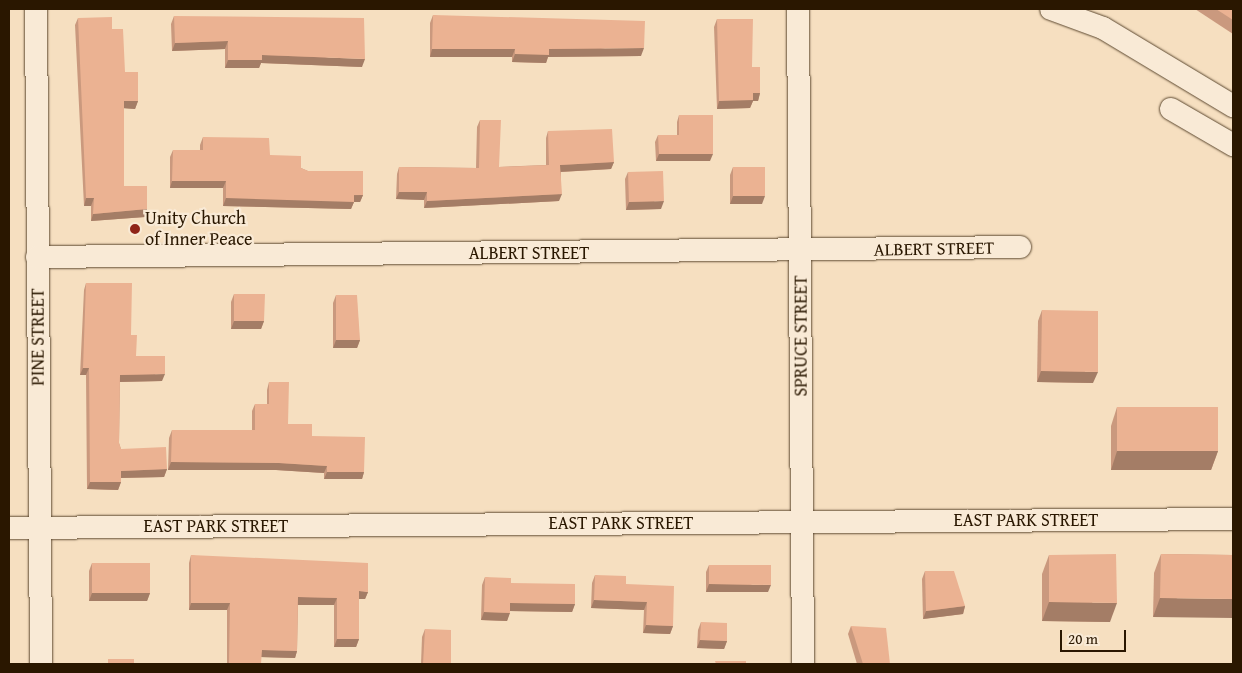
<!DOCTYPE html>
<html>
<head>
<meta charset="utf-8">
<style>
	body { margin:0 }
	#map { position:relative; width:1242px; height:673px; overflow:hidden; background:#f6dfc0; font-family:"Gentium Book Plus",serif }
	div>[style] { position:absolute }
	.roads { filter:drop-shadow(0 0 1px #5d4930) drop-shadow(0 0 1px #5d4930) }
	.minor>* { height:22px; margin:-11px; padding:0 11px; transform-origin:11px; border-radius:11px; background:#f9ead6 }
	.wall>* { inset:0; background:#ca997e }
	.shaded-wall>* { inset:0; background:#a47d66 }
	.building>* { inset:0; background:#ebb292 }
	.dots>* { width:14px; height:14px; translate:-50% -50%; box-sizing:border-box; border:2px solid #f9ead6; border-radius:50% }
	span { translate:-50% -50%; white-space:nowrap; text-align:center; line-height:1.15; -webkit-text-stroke:4.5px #f9ead6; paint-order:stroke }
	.poi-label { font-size:18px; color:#2a1700 }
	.left { translate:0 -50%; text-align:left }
	.street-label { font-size:18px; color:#2a1700 }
	.frame { position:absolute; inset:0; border:10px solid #2a1700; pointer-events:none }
	.scale { position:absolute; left:1060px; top:630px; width:66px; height:22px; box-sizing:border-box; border:2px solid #2a1700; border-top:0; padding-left:6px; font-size:15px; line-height:18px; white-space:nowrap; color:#2a1700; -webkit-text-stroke:4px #f9ead6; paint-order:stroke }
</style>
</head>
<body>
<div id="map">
	<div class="roads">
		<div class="minor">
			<div style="left:36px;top:9px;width:655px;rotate:89.56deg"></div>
			<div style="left:798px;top:9px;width:655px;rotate:89.56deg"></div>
			<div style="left:1051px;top:9px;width:55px;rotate:20.1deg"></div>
			<div style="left:1103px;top:28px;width:152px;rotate:31deg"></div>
			<div style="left:1171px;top:109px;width:72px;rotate:30.1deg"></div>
			<div style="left:37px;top:257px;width:983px;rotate:-0.58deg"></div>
			<div style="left:9px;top:528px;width:1224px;rotate:-0.42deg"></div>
		</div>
	</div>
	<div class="wall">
		<div style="clip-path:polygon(1195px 9px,1233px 9px,1233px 34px)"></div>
		<div style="clip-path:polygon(433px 15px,641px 56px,548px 57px,546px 63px,512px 62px,512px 57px,430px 57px,430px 23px)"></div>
		<div style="clip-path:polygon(174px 16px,362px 67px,261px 63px,259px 68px,225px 68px,225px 49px,172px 51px,171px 24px)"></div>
		<div style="clip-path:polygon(78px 18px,125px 72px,138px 101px,135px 109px,124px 108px,124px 186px,147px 209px,145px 217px,91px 221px,91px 206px,84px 206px,75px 25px)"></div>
		<div style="clip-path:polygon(717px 19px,752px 67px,760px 93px,758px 101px,753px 101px,750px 108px,717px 109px,714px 27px)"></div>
		<div style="clip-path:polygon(679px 115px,710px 161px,656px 161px,655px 142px,658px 135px,677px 135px,677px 122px)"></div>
		<div style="clip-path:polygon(480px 120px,499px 167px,546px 165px,546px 138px,548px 131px,614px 162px,611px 169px,561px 172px,559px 201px,424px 208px,424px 200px,396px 199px,397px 174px,399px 167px,476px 168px,477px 127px)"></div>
		<div style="clip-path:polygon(203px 137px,270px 155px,301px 168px,308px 171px,363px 195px,360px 202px,354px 202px,351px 209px,223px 206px,223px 188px,170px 188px,170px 157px,173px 150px,200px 150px,200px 145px)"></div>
		<div style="clip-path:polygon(733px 167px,762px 204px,730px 204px,730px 175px)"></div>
		<div style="clip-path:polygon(628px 172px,661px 209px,626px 210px,625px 179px)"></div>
		<div style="clip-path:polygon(86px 283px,131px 335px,136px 356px,162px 381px,120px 382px,119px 443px,121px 449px,167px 469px,164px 477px,121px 478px,121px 482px,118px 490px,87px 489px,86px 375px,80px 375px,84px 290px)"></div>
		<div style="clip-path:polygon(234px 294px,264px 321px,261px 329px,231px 329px,231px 302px)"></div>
		<div style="clip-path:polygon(336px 295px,360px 340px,357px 348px,333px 348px,333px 303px)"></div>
		<div style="clip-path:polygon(1042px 310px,1093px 383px,1037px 382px,1038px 321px)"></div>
		<div style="clip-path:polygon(269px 382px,288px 424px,312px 436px,364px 472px,362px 479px,324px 479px,324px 473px,276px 470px,168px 470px,169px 438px,172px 430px,252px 430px,252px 411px,255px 404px,267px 404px,267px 390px)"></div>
		<div style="clip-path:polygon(1117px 407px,1218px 451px,1211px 470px,1111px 470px,1111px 426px)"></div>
		<div style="clip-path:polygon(1161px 554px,1233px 555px,1153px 617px,1154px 573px)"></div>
		<div style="clip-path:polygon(191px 555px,368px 592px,365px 599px,359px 599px,359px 639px,356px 647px,334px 647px,334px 605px,298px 605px,297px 651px,295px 658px,261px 657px,261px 664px,227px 664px,227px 610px,189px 610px,189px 563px)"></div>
		<div style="clip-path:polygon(1049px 555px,1110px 622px,1042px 621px,1042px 574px)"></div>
		<div style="clip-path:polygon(92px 563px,150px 593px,147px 601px,89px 601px,89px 571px)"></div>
		<div style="clip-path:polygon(709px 565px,768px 592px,706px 592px,706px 572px)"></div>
		<div style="clip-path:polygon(925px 571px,965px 606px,963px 614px,923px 619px,922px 579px)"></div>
		<div style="clip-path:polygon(595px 575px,626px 584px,673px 626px,670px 634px,643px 633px,644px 610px,591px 608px,592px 583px)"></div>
		<div style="clip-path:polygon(485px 577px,511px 583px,575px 604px,572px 612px,510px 611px,507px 621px,481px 620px,482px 585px)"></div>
		<div style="clip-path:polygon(701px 622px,727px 641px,724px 649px,697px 648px,698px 630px)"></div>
		<div style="clip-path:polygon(851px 626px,890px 664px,857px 664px,848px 634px)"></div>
		<div style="clip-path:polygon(425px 629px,451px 664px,421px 664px,422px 637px)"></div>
	</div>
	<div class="shaded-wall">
		<div style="clip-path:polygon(228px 41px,225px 49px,172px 51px,175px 43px)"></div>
		<div style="clip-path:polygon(644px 48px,641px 56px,548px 57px,546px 63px,512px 62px,515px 54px,549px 49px)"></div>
		<div style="clip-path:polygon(432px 49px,515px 49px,512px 57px,430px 57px)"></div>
		<div style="clip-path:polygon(262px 55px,365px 59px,362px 67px,261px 63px,259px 68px,225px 68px,228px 60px)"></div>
		<div style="clip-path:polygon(753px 93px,760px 93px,758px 101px,753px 101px,750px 108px,717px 109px,719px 101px)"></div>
		<div style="clip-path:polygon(124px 101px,138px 101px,135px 109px,121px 108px)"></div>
		<div style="clip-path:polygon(659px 154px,713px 154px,710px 161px,656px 161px)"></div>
		<div style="clip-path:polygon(614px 162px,611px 169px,558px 172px,560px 165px)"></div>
		<div style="clip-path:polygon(172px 181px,226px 181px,223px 188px,170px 188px)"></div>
		<div style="clip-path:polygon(399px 192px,427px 192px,424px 200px,396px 199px)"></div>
		<div style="clip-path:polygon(562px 194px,559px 201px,424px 208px,427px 201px)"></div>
		<div style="clip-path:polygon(363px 195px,360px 202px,354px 202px,351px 209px,223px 206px,226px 198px)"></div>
		<div style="clip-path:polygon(733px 196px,765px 196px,762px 204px,730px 204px)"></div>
		<div style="clip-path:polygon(86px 198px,94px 198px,91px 206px,84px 206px)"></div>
		<div style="clip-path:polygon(664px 201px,661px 209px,626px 210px,629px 202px)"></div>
		<div style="clip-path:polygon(147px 209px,145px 217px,91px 221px,93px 214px)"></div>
		<div style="clip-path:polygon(234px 321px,264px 321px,261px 329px,231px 329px)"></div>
		<div style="clip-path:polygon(336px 340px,360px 340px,357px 348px,333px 348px)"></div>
		<div style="clip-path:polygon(83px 368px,89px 368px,86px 375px,80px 375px)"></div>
		<div style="clip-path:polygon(1041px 371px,1098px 372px,1093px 383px,1037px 382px)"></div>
		<div style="clip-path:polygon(165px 374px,162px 381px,117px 382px,120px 375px)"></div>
		<div style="clip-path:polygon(1117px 451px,1218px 451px,1211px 470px,1111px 470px)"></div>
		<div style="clip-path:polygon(171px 462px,279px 463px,327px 466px,324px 473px,276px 470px,168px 470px)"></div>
		<div style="clip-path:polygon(167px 469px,164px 477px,118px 478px,121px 471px)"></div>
		<div style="clip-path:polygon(327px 472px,364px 472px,362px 479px,324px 479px)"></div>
		<div style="clip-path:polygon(90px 482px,121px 482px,118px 490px,87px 489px)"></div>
		<div style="clip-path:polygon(709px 584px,771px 585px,768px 592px,706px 592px)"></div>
		<div style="clip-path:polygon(359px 591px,368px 592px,365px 599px,357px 599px)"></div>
		<div style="clip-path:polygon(92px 593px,150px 593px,147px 601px,89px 601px)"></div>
		<div style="clip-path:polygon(298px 597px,337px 598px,334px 605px,295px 605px)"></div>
		<div style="clip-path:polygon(1160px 598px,1233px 599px,1233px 618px,1153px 617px)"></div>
		<div style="clip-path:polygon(594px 600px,647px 602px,644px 610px,591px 608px)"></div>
		<div style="clip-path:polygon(1049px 602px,1117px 603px,1110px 622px,1042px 621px)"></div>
		<div style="clip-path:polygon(191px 603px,230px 603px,227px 610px,189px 610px)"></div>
		<div style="clip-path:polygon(510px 603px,575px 604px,572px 612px,507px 611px)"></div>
		<div style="clip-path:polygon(965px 606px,963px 614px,923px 619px,926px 611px)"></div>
		<div style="clip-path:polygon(484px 612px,510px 613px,507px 621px,481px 620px)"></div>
		<div style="clip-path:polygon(646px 625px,673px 626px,670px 634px,643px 633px)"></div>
		<div style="clip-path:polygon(337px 639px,359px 639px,356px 647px,334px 647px)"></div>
		<div style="clip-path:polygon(700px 640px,727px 641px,724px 649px,697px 648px)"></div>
		<div style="clip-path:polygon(262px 650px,297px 651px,295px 658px,259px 657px)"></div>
		<div style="clip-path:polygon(229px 663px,261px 664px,229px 664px)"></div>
	</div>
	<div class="building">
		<div style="clip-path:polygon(1216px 9px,1233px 9px,1233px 20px)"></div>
		<div style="clip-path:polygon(433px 15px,645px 21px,644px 48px,549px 49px,549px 55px,515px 54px,515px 49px,432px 49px)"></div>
		<div style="clip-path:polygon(174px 16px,364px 18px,365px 59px,262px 55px,262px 60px,228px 60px,228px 41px,175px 43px)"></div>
		<div style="clip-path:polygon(112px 17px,112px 29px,123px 29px,125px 72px,138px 72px,138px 101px,124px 101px,124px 186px,147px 186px,147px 209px,93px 214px,94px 198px,86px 198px,78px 18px)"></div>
		<div style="clip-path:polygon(717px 19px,753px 19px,752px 67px,760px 67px,760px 93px,753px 93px,753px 100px,719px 101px)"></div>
		<div style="clip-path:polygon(679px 115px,713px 115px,713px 154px,659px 154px,658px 135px,679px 135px)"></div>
		<div style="clip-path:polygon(480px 120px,501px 120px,499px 167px,549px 165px,548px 131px,612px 129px,614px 162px,560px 165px,562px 194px,427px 201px,427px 192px,399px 192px,399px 167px,479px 168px)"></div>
		<div style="clip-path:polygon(203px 137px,269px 138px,270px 155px,301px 156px,301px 168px,308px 171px,363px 171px,363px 195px,354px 195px,354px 202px,226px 198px,226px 181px,172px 181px,173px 150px,203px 150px)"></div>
		<div style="clip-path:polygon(733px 167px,765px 167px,765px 196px,733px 196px)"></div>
		<div style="clip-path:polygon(663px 171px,664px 201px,629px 202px,628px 172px)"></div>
		<div style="clip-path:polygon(86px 283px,132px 283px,131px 335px,137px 335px,136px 356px,165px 356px,165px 374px,120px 375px,119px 443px,121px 449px,166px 447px,167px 469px,121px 471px,121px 482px,90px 482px,89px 368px,83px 368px)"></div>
		<div style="clip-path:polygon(234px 294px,265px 294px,264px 321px,234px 321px)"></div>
		<div style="clip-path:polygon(336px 295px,357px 295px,360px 340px,336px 340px)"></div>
		<div style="clip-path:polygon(1042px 310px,1098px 311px,1098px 372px,1041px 371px)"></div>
		<div style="clip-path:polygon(269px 382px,289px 382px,288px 424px,312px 424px,312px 436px,365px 437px,364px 472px,327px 472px,327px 466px,279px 463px,171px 462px,172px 430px,255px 430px,255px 404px,269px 404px)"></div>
		<div style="clip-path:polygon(1117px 407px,1218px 407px,1218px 451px,1117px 451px)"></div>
		<div style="clip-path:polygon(1116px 554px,1117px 603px,1049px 602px,1049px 555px)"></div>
		<div style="clip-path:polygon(1161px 554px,1233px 555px,1233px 599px,1160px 598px)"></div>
		<div style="clip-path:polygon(191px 555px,368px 563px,368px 592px,359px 591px,359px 639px,337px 639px,337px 598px,298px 597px,297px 651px,262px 650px,261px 664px,229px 663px,230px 603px,191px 603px)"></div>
		<div style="clip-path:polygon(92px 563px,150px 563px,150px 593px,92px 593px)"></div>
		<div style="clip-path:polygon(709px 565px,771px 565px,771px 585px,709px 584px)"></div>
		<div style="clip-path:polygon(925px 571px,954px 571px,965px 606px,926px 611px)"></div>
		<div style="clip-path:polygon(595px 575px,626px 576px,626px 584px,674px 586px,673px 626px,646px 625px,647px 602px,594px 600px)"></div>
		<div style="clip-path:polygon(485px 577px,511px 578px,511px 583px,575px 584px,575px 604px,510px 603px,510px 613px,484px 612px)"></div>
		<div style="clip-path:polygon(701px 622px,727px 623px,727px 641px,700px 640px)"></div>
		<div style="clip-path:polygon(851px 626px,886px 628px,890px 664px,863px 664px)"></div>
		<div style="clip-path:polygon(425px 629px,451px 630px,451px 664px,423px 664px)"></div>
		<div style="clip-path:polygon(108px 659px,134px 659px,134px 664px,108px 664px)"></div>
		<div style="clip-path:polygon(715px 661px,746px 661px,746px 664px,716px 664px)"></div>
	</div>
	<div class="dots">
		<div style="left:135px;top:229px;background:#8f2418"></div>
	</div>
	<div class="poi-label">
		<span class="left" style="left:145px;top:229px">Unity Church<br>of Inner Peace</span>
	</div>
	<div class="street-label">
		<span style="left:934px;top:249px;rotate:-1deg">ALBERT STREET</span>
		<span style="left:529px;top:253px">ALBERT STREET</span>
		<span style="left:801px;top:336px;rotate:-90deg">SPRUCE STREET</span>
		<span style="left:38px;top:337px;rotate:-90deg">PINE STREET</span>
		<span style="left:1026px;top:520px">EAST PARK STREET</span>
		<span style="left:621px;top:523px">EAST PARK STREET</span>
		<span style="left:216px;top:526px">EAST PARK STREET</span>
	</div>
	<div class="frame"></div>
	<div class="scale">20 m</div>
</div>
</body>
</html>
